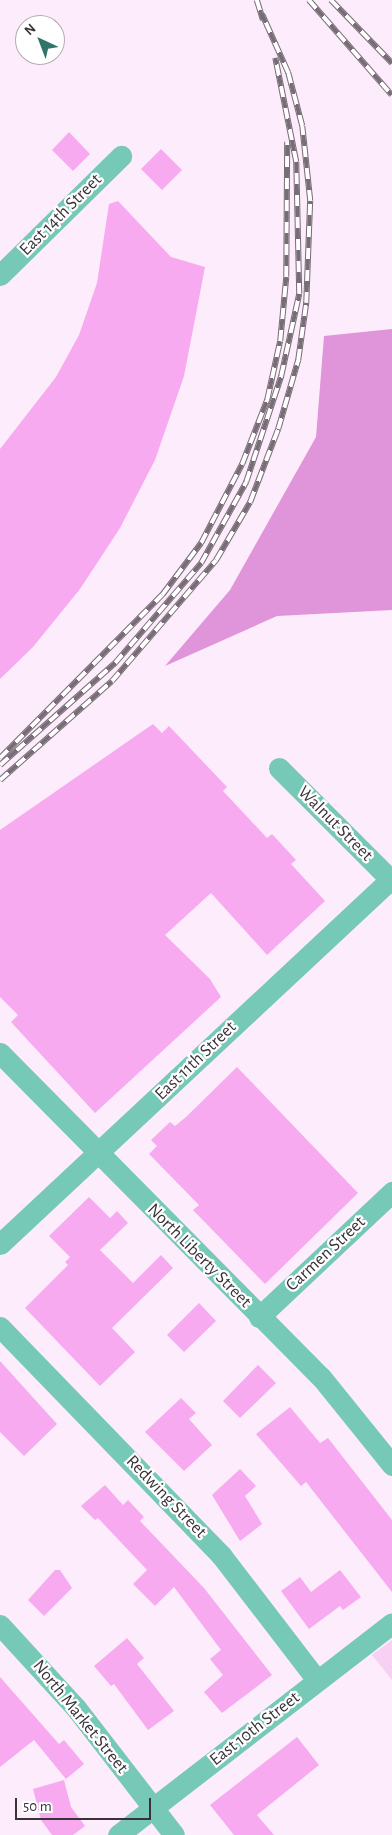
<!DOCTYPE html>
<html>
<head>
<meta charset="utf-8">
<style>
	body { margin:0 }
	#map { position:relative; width:392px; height:1835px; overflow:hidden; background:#fdecfb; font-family:"Alegreya Sans",sans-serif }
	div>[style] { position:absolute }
	.green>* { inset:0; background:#f8d0f4 }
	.forest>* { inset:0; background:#e094da }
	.building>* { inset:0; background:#f7aaf0 }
	.minor>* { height:21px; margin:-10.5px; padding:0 10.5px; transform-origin:10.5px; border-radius:10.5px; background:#76c8b7 }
	.rail>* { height:5.5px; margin-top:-2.75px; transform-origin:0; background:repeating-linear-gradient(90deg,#fff 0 11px,#786d76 0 22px); box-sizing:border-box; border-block:1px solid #786d76 }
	span { translate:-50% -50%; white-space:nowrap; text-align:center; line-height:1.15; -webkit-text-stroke:4.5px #fff; paint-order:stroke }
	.street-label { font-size:18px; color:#3a3239 }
	.north { position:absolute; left:15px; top:15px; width:50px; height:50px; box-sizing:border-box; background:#fff; border:1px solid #b0adb0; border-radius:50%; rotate:317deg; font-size:14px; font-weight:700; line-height:20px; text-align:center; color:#3a3239 }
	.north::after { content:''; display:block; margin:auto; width:18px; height:22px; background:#317568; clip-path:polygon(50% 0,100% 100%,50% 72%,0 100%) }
	.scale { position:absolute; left:15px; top:1798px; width:136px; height:22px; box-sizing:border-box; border:2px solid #3a3239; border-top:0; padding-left:6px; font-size:15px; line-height:18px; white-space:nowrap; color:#3a3239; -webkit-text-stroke:4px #fff; paint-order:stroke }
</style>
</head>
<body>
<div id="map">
	<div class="green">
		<div style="clip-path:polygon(392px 1640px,392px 1680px,372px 1655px)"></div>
	</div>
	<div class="forest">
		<div style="clip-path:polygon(392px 329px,392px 610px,277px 616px,165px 666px,230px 590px,316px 437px,324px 336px)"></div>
	</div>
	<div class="building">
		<div style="clip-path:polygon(69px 132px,90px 154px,73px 171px,52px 150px)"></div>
		<div style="clip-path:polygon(161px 149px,182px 170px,162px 190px,141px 169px)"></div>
		<div style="clip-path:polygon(118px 201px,171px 257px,205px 267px,184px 376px,155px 460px,120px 528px,80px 589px,33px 647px,0 679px,0 449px,56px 377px,79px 335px,97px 283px,109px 204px)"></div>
		<div style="clip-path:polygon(153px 724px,162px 733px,169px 726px,227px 787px,223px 791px,267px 838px,272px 834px,296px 860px,291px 864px,325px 901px,267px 955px,211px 893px,165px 935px,210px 979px,221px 997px,95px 1113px,11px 1022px,18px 1015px,0 997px,0 830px)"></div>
		<div style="clip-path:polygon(237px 1067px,358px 1193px,265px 1284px,193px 1210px,199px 1205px,149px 1154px,157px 1146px,151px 1140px,170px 1122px,175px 1126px,186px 1117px)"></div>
		<div style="clip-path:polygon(89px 1197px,110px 1218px,117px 1211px,128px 1223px,100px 1250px,133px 1283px,161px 1255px,173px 1268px,112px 1328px,135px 1352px,100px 1386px,25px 1308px,68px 1265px,65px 1262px,70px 1257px,49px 1236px)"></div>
		<div style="clip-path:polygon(199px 1303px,216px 1321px,184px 1352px,167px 1335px)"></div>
		<div style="clip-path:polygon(0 1361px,57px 1424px,24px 1456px,0 1432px)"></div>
		<div style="clip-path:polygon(258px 1365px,276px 1383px,240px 1418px,223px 1401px)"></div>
		<div style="clip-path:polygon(181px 1398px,196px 1413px,189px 1419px,212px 1445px,184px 1471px,145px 1432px)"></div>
		<div style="clip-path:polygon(290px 1407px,320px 1443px,328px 1438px,392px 1520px,392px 1592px,306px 1482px,301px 1486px,256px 1434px)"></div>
		<div style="clip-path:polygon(240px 1469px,256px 1486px,245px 1496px,262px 1524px,240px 1541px,212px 1495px)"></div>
		<div style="clip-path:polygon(105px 1485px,123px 1505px,128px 1500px,144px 1517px,140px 1521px,204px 1588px,272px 1675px,222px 1713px,204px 1692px,223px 1675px,210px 1659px,221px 1650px,174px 1587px,155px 1606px,133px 1584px,147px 1570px,98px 1518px,95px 1520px,81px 1506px)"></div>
		<div style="clip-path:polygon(55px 1570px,60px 1570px,72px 1588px,44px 1616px,28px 1600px)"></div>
		<div style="clip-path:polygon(340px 1570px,361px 1597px,343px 1610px,340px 1606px,309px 1629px,281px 1591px,300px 1577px,311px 1592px)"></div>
		<div style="clip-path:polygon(127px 1638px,144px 1658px,137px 1664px,174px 1711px,148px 1730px,114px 1684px,111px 1686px,94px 1666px)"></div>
		<div style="clip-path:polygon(0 1677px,59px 1744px,64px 1740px,84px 1764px,66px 1779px,34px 1740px,0 1767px)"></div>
		<div style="clip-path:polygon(297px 1737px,319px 1765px,257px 1815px,274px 1835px,234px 1835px,210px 1805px)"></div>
		<div style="clip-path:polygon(64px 1780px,71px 1807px,85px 1826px,73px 1835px,52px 1835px,41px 1820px,33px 1789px)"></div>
	</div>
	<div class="minor">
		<div style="left:0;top:275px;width:170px;rotate:-44.5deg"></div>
		<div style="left:279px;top:768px;width:160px;rotate:45deg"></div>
		<div style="left:0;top:1053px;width:456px;rotate:45.3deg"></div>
		<div style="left:321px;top:1377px;width:113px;rotate:51.1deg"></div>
		<div style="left:0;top:1244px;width:536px;rotate:-43.04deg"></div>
		<div style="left:259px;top:1317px;width:183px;rotate:-43.2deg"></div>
		<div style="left:0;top:1327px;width:318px;rotate:45.9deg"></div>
		<div style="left:221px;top:1555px;width:158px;rotate:52.5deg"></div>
		<div style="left:0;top:1625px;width:113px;rotate:47.5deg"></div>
		<div style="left:76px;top:1708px;width:160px;rotate:52.3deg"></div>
		<div style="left:118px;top:1835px;width:346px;rotate:-37.7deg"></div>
	</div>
	<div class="rail">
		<div style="left:257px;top:0;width:21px;rotate:73deg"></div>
		<div style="left:309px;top:0;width:126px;rotate:48.9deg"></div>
		<div style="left:331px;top:0;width:88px;rotate:45.9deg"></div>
		<div style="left:0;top:758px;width:230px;rotate:-45.2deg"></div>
		<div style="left:162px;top:595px;width:65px;rotate:-53.1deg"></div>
		<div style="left:201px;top:543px;width:89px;rotate:-62.6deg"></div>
		<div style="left:242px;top:464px;width:69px;rotate:-68.7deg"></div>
		<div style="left:267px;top:400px;width:60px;rotate:-77.6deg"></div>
		<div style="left:280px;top:341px;width:64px;rotate:-84.6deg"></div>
		<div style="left:286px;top:277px;width:135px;rotate:-89.6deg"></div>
		<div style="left:0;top:765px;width:154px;rotate:-41.6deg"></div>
		<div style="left:115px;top:663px;width:132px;rotate:-49.3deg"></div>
		<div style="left:201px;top:563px;width:93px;rotate:-60.9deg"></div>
		<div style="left:246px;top:482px;width:112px;rotate:-71.7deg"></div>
		<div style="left:281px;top:376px;width:84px;rotate:-77.6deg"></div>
		<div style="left:299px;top:294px;width:132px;rotate:-91.3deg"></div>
		<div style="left:296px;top:162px;width:106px;rotate:-101.4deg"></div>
		<div style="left:0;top:780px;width:149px;rotate:-41.5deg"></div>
		<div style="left:112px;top:681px;width:160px;rotate:-49.3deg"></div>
		<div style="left:216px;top:560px;width:67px;rotate:-59.6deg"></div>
		<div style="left:250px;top:502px;width:78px;rotate:-69deg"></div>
		<div style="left:278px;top:429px;width:72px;rotate:-73.8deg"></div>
		<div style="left:298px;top:360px;width:58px;rotate:-82deg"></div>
		<div style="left:306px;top:303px;width:102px;rotate:-87.8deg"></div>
		<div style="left:310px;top:201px;width:75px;rotate:-96.1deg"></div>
		<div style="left:302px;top:126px;width:55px;rotate:-104.8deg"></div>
		<div style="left:288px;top:73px;width:64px;rotate:-114.1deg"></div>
	</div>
	<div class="street-label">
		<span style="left:61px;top:215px;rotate:-45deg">East 14th Street</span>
		<span style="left:335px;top:824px;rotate:45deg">Walnut Street</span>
		<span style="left:196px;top:1061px;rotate:-44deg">East 11th Street</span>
		<span style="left:326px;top:1254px;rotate:-43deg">Carmen Street</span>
		<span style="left:199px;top:1256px;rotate:45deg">North Liberty Street</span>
		<span style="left:166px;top:1497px;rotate:46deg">Redwing Street</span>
		<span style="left:80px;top:1717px;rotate:51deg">North Market Street</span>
		<span style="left:255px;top:1729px;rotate:-38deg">East 10th Street</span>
	</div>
	<div class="north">N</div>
	<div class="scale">50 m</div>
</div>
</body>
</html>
